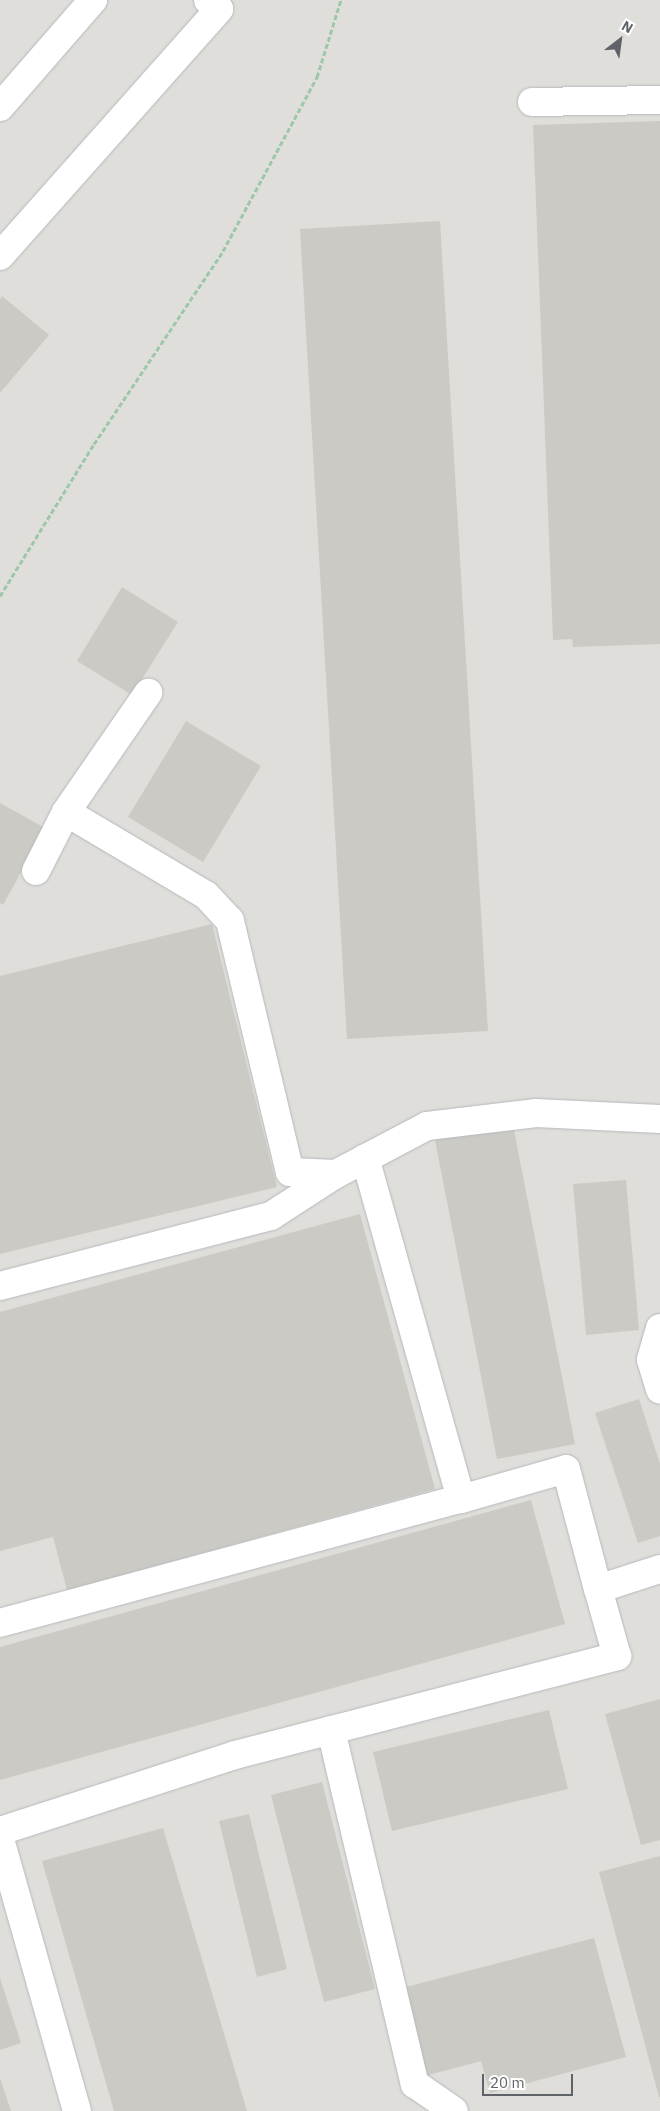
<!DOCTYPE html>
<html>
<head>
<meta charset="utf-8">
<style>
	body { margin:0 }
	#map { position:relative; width:660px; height:2111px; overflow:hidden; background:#f1efe8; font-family:"IBM Plex Sans",sans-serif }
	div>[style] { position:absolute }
	.industrial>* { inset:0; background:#e0deda }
	.building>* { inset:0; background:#cccac5 }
	.path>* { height:3px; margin-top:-1.5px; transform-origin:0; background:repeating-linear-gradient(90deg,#9cc7a9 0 5px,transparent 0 7.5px) }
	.roads { filter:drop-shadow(0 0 1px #b5b8bc) drop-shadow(0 0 1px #b5b8bc) }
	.minor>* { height:28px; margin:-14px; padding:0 14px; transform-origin:14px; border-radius:14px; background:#fff }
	span { translate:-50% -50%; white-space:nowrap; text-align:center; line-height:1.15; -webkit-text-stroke:5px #fff; paint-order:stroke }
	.north { position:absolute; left:595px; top:15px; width:50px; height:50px; -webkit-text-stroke:4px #fff; paint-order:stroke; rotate:30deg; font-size:14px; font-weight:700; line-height:20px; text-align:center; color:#5f6368 }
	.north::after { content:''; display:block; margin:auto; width:18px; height:22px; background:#5f6368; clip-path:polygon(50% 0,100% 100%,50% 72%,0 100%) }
	.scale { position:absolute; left:482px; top:2074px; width:91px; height:22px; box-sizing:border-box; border:2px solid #5f6368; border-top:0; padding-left:6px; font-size:15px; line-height:18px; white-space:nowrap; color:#5f6368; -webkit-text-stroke:4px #fff; paint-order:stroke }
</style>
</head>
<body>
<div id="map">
	<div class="industrial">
		<div style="clip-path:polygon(0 0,660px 0,660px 2111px,0 2111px)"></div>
	</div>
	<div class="building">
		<div style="clip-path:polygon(660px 121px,660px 644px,573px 647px,572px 639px,553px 640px,533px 125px)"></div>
		<div style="clip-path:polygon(440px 221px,488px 1031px,347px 1039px,300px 229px)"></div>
		<div style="clip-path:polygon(2px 296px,49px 335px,0 393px,0 299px)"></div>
		<div style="clip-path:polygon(122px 587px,178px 622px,132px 695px,77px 661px)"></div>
		<div style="clip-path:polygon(186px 721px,261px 766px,203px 862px,128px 817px)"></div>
		<div style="clip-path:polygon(0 803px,45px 828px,3px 905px,0 903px)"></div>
		<div style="clip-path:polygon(212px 924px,277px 1187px,0 1254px,0 976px)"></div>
		<div style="clip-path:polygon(513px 1125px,575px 1444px,497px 1459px,435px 1140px)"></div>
		<div style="clip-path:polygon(626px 1180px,639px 1330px,586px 1335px,573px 1184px)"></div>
		<div style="clip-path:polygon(360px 1214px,435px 1489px,67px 1590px,53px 1537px,0 1551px,0 1312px)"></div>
		<div style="clip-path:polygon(639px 1399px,660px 1464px,660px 1536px,638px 1543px,595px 1413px)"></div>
		<div style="clip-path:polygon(531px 1500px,565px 1624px,0 1780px,0 1647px)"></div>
		<div style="clip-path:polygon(660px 1699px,660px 1840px,641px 1845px,605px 1714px)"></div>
		<div style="clip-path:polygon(549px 1710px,568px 1789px,392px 1831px,373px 1752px)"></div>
		<div style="clip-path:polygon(322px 1782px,375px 1989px,324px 2002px,271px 1795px)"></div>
		<div style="clip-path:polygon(249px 1814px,287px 1969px,257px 1977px,219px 1821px)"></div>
		<div style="clip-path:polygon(163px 1828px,247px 2111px,114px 2111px,42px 1861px)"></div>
		<div style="clip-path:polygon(660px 1856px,660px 2097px,659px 2097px,599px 1872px)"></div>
		<div style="clip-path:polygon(594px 1938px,626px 2057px,490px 2093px,481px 2061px,425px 2076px,402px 1988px)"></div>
		<div style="clip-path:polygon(0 1978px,21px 2043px,0 2050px)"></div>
		<div style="clip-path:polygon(0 2078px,11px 2111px,0 2111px)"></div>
	</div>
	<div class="path">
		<div style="left:0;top:596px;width:179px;rotate:-58.3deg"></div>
		<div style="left:94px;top:444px;width:232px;rotate:-56.2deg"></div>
		<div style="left:223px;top:251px;width:198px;rotate:-61.6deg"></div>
		<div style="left:317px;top:77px;width:81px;rotate:-72.7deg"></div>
	</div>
	<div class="roads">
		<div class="minor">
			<div style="left:532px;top:102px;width:128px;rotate:-0.9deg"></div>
			<div style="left:0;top:107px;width:142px;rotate:-49deg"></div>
			<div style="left:0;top:256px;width:330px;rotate:-48.4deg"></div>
			<div style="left:219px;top:9px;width:14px;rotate:-141deg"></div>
			<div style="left:66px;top:812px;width:145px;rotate:-55.4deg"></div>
			<div style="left:36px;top:871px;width:66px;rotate:-63deg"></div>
			<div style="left:66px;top:812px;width:163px;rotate:30.7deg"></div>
			<div style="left:206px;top:895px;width:35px;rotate:47deg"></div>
			<div style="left:230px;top:921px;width:258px;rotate:76.6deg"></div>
			<div style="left:290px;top:1172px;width:46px;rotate:2.5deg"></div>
			<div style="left:336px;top:1174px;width:103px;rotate:-27.8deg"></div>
			<div style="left:427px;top:1126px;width:110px;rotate:-6.8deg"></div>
			<div style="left:536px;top:1113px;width:124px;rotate:2.8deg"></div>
			<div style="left:0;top:1286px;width:280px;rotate:-14.5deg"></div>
			<div style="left:271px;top:1216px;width:77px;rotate:-32.9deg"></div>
			<div style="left:660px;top:1328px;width:33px;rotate:106deg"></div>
			<div style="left:651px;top:1360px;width:31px;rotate:73deg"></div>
			<div style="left:461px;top:1499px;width:109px;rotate:-15.9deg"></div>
			<div style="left:566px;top:1469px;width:124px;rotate:75.1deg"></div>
			<div style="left:598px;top:1589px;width:65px;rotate:-17.9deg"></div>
			<div style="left:0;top:1623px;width:477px;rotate:-15.1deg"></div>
			<div style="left:461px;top:1499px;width:354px;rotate:-105.7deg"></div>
			<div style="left:331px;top:1730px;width:364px;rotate:76.7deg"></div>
			<div style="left:415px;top:2084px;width:47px;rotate:34.7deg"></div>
			<div style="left:0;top:1831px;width:247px;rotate:-17.9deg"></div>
			<div style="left:235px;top:1755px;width:395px;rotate:-14.5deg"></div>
			<div style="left:617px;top:1656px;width:70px;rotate:-105.8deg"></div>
			<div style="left:0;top:1839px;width:283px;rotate:74.2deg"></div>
		</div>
	</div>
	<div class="north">N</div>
	<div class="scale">20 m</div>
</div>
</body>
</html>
